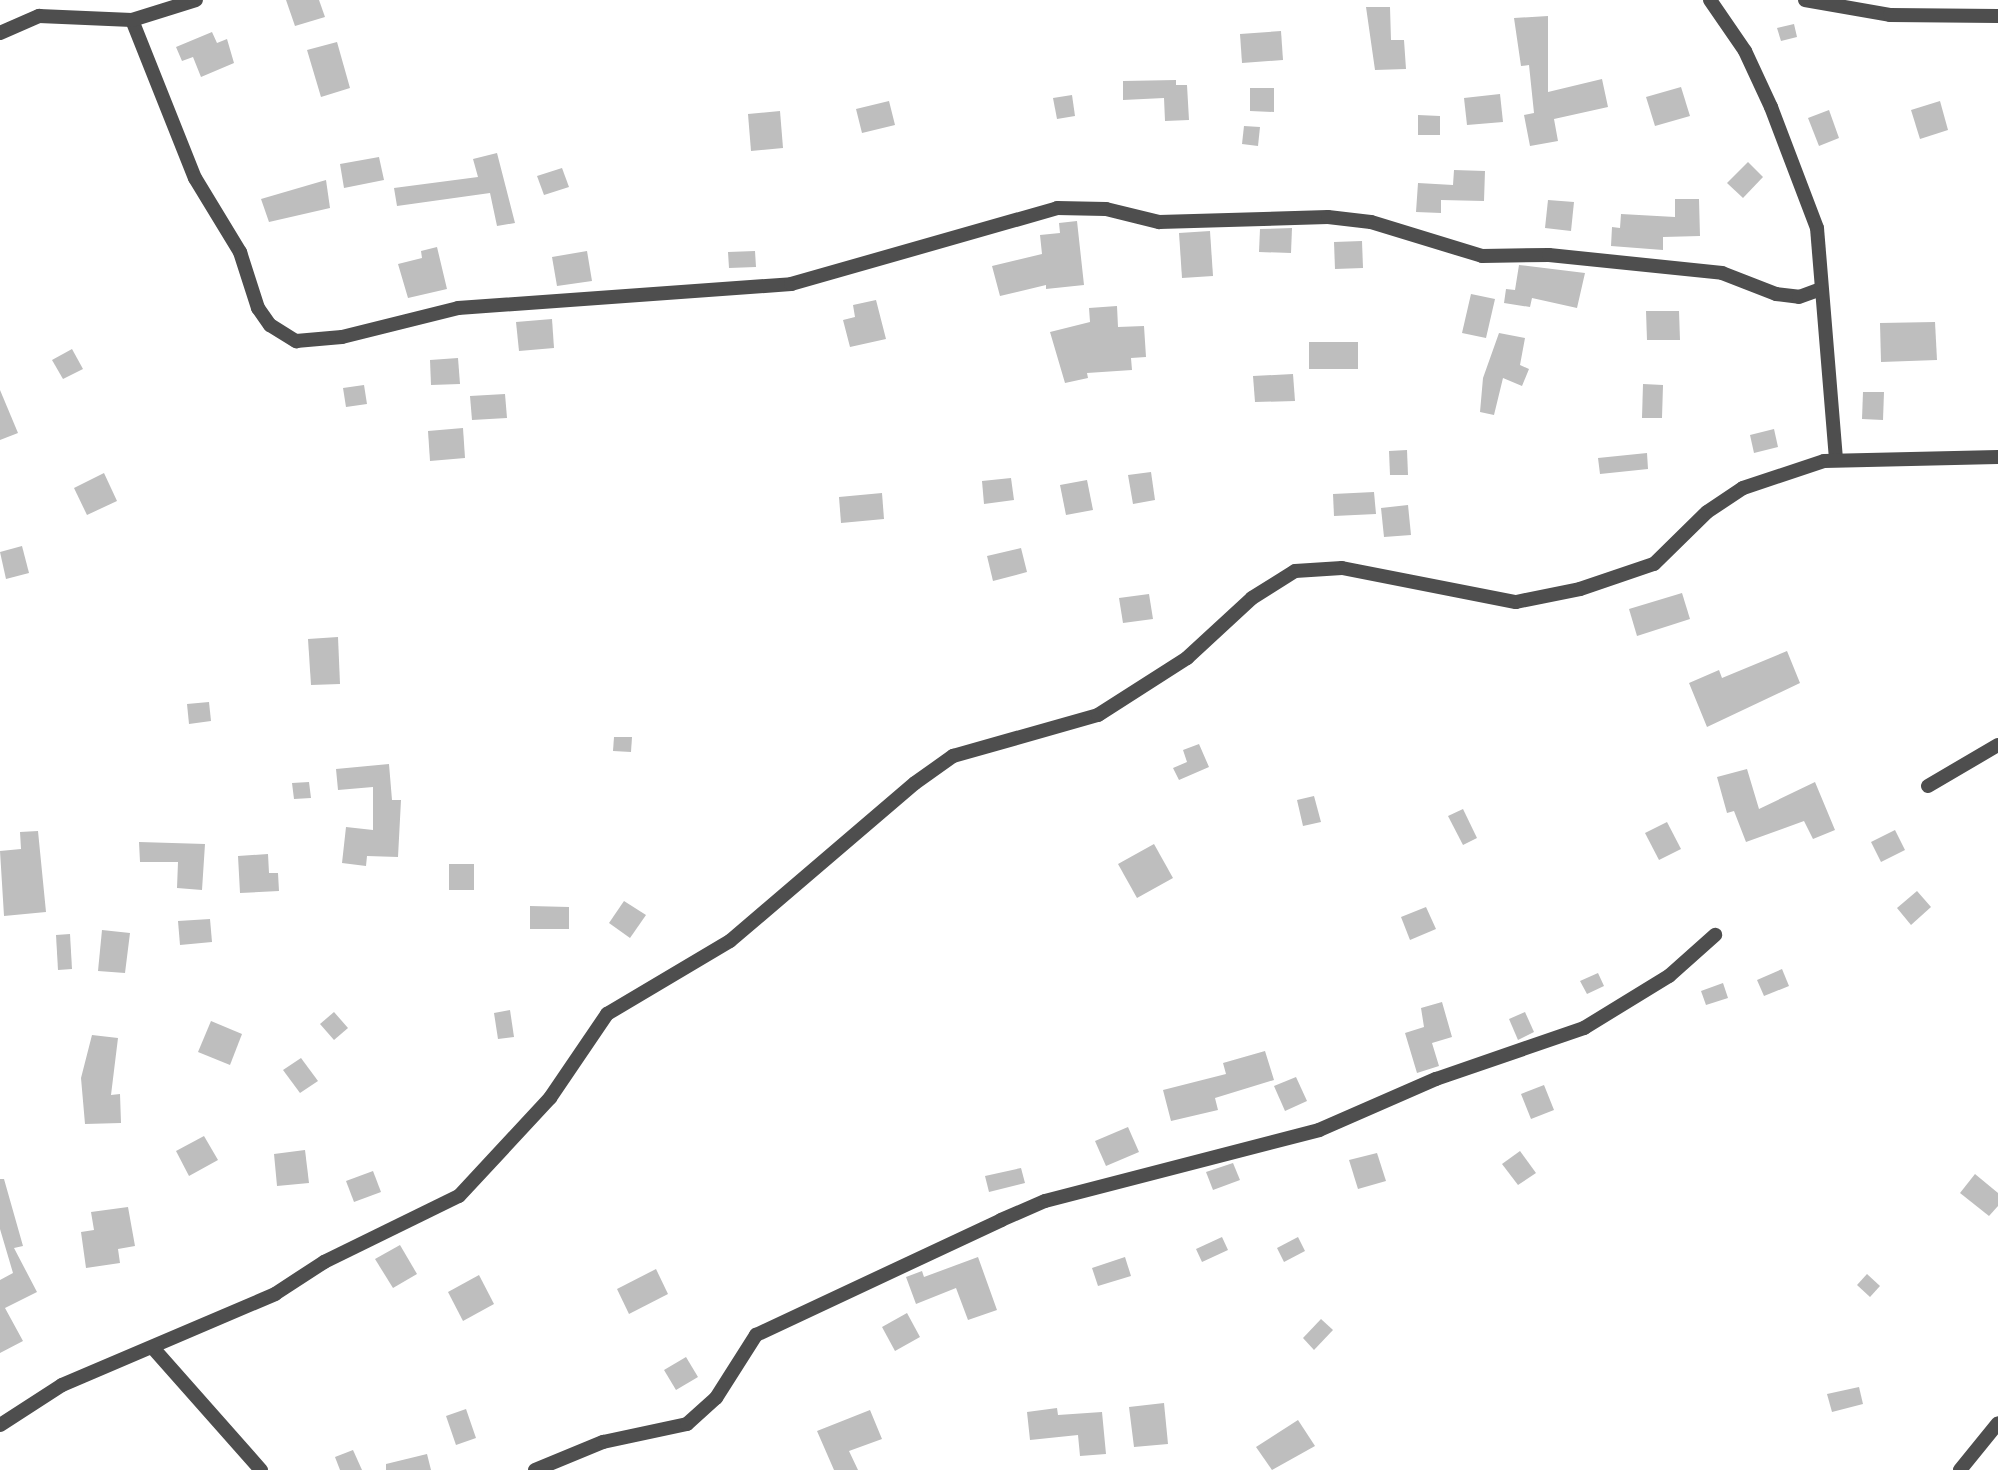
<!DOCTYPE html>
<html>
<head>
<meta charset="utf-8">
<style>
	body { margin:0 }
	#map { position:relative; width:1998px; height:1470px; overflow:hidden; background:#fff; font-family:Karla,sans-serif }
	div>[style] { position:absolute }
	.building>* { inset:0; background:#bebebe }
	.street>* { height:14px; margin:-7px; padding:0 7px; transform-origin:7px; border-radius:7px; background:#4e4e4e }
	span { translate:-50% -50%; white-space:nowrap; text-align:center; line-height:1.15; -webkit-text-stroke:6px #fff; paint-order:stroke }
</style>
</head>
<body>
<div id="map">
	<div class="building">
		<div style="clip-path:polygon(286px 0,319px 0,325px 17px,295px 26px)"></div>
		<div style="clip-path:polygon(1366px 7px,1390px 7px,1391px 40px,1404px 40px,1406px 69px,1375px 70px)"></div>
		<div style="clip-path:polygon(1548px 16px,1548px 92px,1602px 79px,1608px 107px,1554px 119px,1558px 141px,1530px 146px,1524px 115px,1534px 113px,1529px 65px,1521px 66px,1514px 18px)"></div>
		<div style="clip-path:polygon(1794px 24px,1797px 37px,1781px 41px,1777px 28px)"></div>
		<div style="clip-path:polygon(1281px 31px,1283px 60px,1242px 63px,1240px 34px)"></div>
		<div style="clip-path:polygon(212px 32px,217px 43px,227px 39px,234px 63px,201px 77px,193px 57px,182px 61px,176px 47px)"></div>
		<div style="clip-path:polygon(337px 42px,350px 88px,321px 97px,307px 50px)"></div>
		<div style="clip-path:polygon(1176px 80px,1176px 85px,1187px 85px,1189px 120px,1165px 121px,1164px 98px,1123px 100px,1123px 81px)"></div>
		<div style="clip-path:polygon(1681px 87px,1690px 116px,1655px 126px,1646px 97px)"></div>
		<div style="clip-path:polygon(1250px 88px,1274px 88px,1274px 112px,1250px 111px)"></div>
		<div style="clip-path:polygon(1500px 94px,1503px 122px,1467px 125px,1464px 98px)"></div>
		<div style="clip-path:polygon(1072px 95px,1075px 116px,1057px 119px,1053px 98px)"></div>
		<div style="clip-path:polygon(889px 101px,895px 125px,862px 133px,856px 109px)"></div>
		<div style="clip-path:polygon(1940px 101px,1948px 130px,1920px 139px,1911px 110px)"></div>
		<div style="clip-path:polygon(1829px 110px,1839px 138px,1819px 146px,1808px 118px)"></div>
		<div style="clip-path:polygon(780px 111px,783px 148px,751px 151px,748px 114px)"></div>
		<div style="clip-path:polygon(1418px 115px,1440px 116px,1440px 135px,1418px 135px)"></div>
		<div style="clip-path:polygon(1244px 126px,1260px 127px,1258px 146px,1242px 144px)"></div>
		<div style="clip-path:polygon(497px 153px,515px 223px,497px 226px,490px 193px,397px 206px,394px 188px,478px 177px,473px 159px)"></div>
		<div style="clip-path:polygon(379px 157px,384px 180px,344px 188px,340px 164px)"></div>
		<div style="clip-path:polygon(1748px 162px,1763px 177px,1743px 198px,1727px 183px)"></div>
		<div style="clip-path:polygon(562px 168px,569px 187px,544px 195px,537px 176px)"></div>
		<div style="clip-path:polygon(1454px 170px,1485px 171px,1484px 201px,1441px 200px,1441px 213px,1416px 212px,1418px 183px,1453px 185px)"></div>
		<div style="clip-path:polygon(326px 180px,330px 208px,269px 222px,261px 199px)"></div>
		<div style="clip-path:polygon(1675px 199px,1699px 199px,1700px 236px,1663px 237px,1663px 250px,1611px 246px,1612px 227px,1620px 228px,1621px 214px,1675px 217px)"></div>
		<div style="clip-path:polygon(1548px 200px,1574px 202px,1571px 231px,1545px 228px)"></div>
		<div style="clip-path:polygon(1077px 221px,1084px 285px,1046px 289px,1046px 285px,1000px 296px,992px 266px,1042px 254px,1040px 235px,1060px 233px,1059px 223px)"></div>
		<div style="clip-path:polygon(1292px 228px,1291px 253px,1259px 252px,1260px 229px)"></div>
		<div style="clip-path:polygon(1210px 231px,1213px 276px,1182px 278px,1179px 233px)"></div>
		<div style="clip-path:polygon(1362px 241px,1363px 268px,1335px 269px,1334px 242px)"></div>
		<div style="clip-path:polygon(437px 247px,447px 289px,408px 298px,398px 264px,422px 258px,421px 251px)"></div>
		<div style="clip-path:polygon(587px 251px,592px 281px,557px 286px,552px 257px)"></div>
		<div style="clip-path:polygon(755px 251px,756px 267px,729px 268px,728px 252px)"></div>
		<div style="clip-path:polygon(1519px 265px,1585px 273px,1577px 308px,1532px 298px,1530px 307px,1504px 303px,1506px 289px,1515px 290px)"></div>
		<div style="clip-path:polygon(1471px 294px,1495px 299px,1486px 338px,1462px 333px)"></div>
		<div style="clip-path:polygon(876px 300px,886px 339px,850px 347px,843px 320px,855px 317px,853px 305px)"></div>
		<div style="clip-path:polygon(1117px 306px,1118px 327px,1144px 326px,1146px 357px,1131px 358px,1132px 370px,1087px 373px,1088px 378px,1065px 383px,1050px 332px,1090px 322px,1089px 308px)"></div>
		<div style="clip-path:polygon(1646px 311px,1679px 311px,1680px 340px,1647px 340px)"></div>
		<div style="clip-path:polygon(552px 319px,554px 348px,519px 351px,516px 322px)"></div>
		<div style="clip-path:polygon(1935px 322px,1937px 360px,1881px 362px,1880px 323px)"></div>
		<div style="clip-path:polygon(1499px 333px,1525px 338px,1520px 365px,1529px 369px,1522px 386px,1503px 378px,1494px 415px,1480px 412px,1483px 378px)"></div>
		<div style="clip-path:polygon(1309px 342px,1358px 342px,1358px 369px,1309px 369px)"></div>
		<div style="clip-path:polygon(72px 349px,83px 369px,63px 379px,52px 360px)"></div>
		<div style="clip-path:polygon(458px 358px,460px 384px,431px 385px,430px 360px)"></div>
		<div style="clip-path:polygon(1293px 374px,1295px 401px,1255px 402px,1253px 376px)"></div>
		<div style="clip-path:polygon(1643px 384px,1663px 385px,1662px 418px,1642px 418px)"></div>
		<div style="clip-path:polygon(364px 385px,367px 404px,346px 407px,343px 388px)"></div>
		<div style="clip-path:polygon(0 390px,18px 433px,0 440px)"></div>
		<div style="clip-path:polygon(1863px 392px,1884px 392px,1883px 420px,1862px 419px)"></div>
		<div style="clip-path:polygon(505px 394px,507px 418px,472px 420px,470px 396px)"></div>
		<div style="clip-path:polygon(463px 428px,465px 458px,430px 461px,428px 431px)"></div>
		<div style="clip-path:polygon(1774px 429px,1778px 447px,1754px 453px,1750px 435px)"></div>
		<div style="clip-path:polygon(1407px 450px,1408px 475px,1390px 475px,1389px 451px)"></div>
		<div style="clip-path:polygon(1647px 453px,1648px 469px,1600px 474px,1598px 458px)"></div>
		<div style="clip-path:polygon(1151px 472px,1155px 500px,1133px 504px,1128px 475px)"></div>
		<div style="clip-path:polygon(104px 473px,117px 501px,87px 515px,74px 488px)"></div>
		<div style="clip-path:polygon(1011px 478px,1014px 500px,984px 504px,982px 481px)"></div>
		<div style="clip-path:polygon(1087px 480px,1093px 510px,1066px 515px,1060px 485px)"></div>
		<div style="clip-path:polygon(1374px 492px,1376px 514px,1334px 516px,1333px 494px)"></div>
		<div style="clip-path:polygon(882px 493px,884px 519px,841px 523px,839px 497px)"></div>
		<div style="clip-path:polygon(1408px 505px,1411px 535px,1384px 537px,1381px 508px)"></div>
		<div style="clip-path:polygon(22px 546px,29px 573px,6px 579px,0 552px)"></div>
		<div style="clip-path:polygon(1021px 548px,1027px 572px,993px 581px,987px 556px)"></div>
		<div style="clip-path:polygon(1682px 593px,1690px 619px,1637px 636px,1629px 609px)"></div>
		<div style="clip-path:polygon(1149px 594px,1153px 619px,1123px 623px,1119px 598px)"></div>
		<div style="clip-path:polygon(338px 637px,340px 684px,311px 685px,308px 639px)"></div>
		<div style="clip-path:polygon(1787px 651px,1800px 683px,1707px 727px,1689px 683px,1719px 670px,1722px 678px)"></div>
		<div style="clip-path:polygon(209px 702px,211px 721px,189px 724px,187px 704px)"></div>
		<div style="clip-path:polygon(614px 737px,632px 737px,631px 752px,613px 751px)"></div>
		<div style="clip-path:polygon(1199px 744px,1209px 767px,1179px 780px,1173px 768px,1187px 762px,1183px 750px)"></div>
		<div style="clip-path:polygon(389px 764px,392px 800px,401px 800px,398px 857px,367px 856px,366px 866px,342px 863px,346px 827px,373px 830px,373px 787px,338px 790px,336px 769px)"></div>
		<div style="clip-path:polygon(1747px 769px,1759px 809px,1815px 782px,1835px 830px,1813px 839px,1804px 821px,1746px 842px,1734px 811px,1727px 813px,1717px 777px)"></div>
		<div style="clip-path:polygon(309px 782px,311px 798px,294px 799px,292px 783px)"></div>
		<div style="clip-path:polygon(1314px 796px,1321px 822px,1303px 826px,1297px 800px)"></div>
		<div style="clip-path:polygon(1463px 809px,1477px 838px,1463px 845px,1448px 816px)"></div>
		<div style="clip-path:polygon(1667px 822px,1681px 849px,1659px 860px,1645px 833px)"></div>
		<div style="clip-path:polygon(1895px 830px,1905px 850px,1881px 862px,1871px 842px)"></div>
		<div style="clip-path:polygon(38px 831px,46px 912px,4px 916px,0 851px,21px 849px,20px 832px)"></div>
		<div style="clip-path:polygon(139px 842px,205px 844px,202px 890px,177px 888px,178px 862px,140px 862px)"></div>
		<div style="clip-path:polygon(1154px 844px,1173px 878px,1137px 898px,1118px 864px)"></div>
		<div style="clip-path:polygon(268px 854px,269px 873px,278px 873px,279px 891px,240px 893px,238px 856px)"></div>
		<div style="clip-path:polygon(449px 864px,474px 864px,474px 890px,449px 890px)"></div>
		<div style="clip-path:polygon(1917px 891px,1931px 907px,1911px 925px,1897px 908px)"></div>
		<div style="clip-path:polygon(624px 901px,646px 915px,630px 938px,609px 923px)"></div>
		<div style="clip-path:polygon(530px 906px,569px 907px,569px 929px,530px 929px)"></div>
		<div style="clip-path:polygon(1426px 907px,1436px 929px,1410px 940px,1401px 917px)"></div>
		<div style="clip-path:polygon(210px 919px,212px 942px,180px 945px,178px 921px)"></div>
		<div style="clip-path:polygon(102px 930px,130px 933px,125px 973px,98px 971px)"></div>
		<div style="clip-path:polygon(70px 934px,72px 969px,58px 970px,56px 935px)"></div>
		<div style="clip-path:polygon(1782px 969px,1789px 986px,1764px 996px,1757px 980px)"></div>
		<div style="clip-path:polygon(1598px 973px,1604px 986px,1587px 994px,1580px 981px)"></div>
		<div style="clip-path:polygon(1723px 983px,1728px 998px,1706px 1005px,1701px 991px)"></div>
		<div style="clip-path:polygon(1442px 1002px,1452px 1037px,1432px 1043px,1439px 1066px,1417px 1073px,1405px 1033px,1424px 1027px,1421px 1008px)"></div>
		<div style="clip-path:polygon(510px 1010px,514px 1037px,498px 1039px,494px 1013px)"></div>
		<div style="clip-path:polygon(334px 1012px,348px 1028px,334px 1040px,320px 1024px)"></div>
		<div style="clip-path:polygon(1525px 1012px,1534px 1032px,1518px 1040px,1509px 1019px)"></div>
		<div style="clip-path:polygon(211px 1021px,242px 1034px,230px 1065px,198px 1052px)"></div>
		<div style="clip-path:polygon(92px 1035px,118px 1038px,111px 1095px,120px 1094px,121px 1123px,85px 1124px,81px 1078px)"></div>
		<div style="clip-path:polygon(1265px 1051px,1274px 1080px,1215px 1098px,1218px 1110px,1171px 1121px,1163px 1090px,1226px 1074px,1223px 1063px)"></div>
		<div style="clip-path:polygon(301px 1058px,318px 1081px,300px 1093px,283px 1070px)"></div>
		<div style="clip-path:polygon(1296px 1077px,1307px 1101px,1285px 1111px,1274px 1086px)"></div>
		<div style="clip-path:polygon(1544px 1085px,1554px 1110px,1531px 1119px,1521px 1094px)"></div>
		<div style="clip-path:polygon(1128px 1127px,1139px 1152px,1106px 1166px,1095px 1141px)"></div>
		<div style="clip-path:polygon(204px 1136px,218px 1160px,189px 1176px,176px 1151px)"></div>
		<div style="clip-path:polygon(305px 1150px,309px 1183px,277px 1186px,274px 1154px)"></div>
		<div style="clip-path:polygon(1520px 1151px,1536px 1173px,1518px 1185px,1502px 1164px)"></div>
		<div style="clip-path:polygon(1377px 1153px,1386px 1181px,1358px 1189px,1349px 1160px)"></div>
		<div style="clip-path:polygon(1233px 1163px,1240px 1180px,1213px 1190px,1206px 1172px)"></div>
		<div style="clip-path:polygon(1021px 1168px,1025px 1183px,989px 1192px,985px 1176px)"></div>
		<div style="clip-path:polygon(373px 1171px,381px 1192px,354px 1202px,346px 1181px)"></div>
		<div style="clip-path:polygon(1975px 1174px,1998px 1193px,1998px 1206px,1989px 1216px,1960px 1193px)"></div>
		<div style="clip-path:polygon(0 1179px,4px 1179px,23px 1246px,14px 1248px,37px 1292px,5px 1308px,23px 1341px,0 1353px,0 1280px,13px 1273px,0 1229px)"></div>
		<div style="clip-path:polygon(128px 1207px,135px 1246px,118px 1249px,120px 1263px,86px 1268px,81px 1232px,94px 1230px,91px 1212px)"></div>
		<div style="clip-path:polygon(1222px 1237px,1228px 1250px,1202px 1262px,1196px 1249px)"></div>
		<div style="clip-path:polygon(1298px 1237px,1305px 1251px,1284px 1262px,1277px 1248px)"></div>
		<div style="clip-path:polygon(400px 1245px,417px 1274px,393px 1288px,375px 1259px)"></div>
		<div style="clip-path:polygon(978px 1257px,997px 1310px,968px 1320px,956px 1288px,916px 1304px,906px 1277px,922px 1271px,924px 1277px)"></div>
		<div style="clip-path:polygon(1125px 1257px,1131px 1276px,1098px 1286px,1092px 1268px)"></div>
		<div style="clip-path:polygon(656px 1269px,668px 1294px,629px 1314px,617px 1289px)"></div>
		<div style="clip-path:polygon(1867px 1274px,1880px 1286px,1870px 1297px,1857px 1285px)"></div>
		<div style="clip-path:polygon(479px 1275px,494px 1304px,463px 1321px,448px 1292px)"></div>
		<div style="clip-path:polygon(907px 1313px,920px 1337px,895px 1351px,882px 1327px)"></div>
		<div style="clip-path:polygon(1321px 1319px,1333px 1330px,1314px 1350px,1303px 1338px)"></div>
		<div style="clip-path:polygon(686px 1357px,698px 1377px,676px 1390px,664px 1370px)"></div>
		<div style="clip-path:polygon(1859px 1387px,1863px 1404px,1832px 1412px,1827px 1394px)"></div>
		<div style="clip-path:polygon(1164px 1403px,1168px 1444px,1134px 1447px,1129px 1407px)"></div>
		<div style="clip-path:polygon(1057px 1408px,1058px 1415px,1102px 1412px,1106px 1454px,1080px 1456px,1078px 1435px,1030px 1440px,1027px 1412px)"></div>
		<div style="clip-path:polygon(466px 1409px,476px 1438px,456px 1445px,446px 1416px)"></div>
		<div style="clip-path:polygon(870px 1410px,882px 1439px,849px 1451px,858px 1470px,834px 1470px,817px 1431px)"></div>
		<div style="clip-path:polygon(1298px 1420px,1315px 1446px,1272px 1470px,1256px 1447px)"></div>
		<div style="clip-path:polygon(353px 1450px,362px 1470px,340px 1470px,335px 1457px)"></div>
		<div style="clip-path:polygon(427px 1454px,431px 1470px,386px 1470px,386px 1464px)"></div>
	</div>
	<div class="street">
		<div style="left:1710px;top:0;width:62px;rotate:55.5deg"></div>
		<div style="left:1745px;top:51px;width:62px;rotate:65.1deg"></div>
		<div style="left:1771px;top:107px;width:129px;rotate:69.2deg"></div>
		<div style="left:1817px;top:228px;width:231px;rotate:85.3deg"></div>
		<div style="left:1805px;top:0;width:86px;rotate:10deg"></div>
		<div style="left:1890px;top:15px;width:108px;rotate:0.5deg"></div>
		<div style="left:132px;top:20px;width:170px;rotate:68.3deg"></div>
		<div style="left:195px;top:178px;width:87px;rotate:58.7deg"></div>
		<div style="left:240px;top:252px;width:59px;rotate:72.2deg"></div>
		<div style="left:258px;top:308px;width:21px;rotate:55deg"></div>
		<div style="left:270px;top:325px;width:31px;rotate:32deg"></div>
		<div style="left:296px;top:341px;width:46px;rotate:-5deg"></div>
		<div style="left:342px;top:337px;width:120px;rotate:-14deg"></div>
		<div style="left:458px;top:308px;width:334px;rotate:-4.1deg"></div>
		<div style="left:791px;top:284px;width:277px;rotate:-15.9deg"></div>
		<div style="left:1057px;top:208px;width:49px;rotate:1.2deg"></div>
		<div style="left:1106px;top:209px;width:55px;rotate:13.8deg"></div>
		<div style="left:1159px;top:222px;width:169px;rotate:-1.7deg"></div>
		<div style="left:1328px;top:217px;width:43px;rotate:6.6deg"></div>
		<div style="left:1371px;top:222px;width:116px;rotate:17deg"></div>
		<div style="left:1482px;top:256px;width:67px;rotate:-0.9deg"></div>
		<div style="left:1549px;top:255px;width:174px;rotate:5.9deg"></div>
		<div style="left:1722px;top:273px;width:58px;rotate:21.3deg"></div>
		<div style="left:1776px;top:294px;width:23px;rotate:7deg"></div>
		<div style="left:1799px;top:297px;width:23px;rotate:-20deg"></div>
		<div style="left:0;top:33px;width:43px;rotate:-23.6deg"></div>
		<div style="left:39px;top:16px;width:93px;rotate:2.5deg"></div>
		<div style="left:132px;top:20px;width:67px;rotate:-17.4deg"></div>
		<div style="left:1928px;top:786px;width:81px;rotate:-30.4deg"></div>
		<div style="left:153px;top:1348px;width:163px;rotate:48.5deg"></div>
		<div style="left:0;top:1425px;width:74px;rotate:-32.8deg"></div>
		<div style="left:62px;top:1385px;width:232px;rotate:-23.1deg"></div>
		<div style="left:275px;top:1294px;width:59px;rotate:-33.1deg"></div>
		<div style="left:324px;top:1262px;width:150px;rotate:-26.1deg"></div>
		<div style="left:459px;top:1196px;width:134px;rotate:-47.1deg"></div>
		<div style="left:550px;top:1098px;width:102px;rotate:-55.8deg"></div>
		<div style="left:607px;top:1014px;width:143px;rotate:-30.7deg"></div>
		<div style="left:730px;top:941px;width:243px;rotate:-40.5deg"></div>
		<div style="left:915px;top:783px;width:47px;rotate:-35.4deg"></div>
		<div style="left:953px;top:756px;width:151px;rotate:-15.8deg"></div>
		<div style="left:1098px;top:715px;width:106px;rotate:-32.6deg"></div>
		<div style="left:1187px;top:658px;width:88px;rotate:-42.7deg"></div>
		<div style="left:1252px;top:598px;width:51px;rotate:-32.1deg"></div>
		<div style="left:1295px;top:571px;width:47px;rotate:-3.7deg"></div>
		<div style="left:1342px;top:568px;width:177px;rotate:11.1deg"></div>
		<div style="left:1516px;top:602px;width:65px;rotate:-11.5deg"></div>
		<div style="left:1580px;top:589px;width:78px;rotate:-18.7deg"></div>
		<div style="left:1654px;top:564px;width:74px;rotate:-44.5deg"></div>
		<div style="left:1707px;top:512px;width:43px;rotate:-33.7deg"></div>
		<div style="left:1743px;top:488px;width:85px;rotate:-18.4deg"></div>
		<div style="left:1824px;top:461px;width:174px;rotate:-1.3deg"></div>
		<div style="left:535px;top:1470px;width:74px;rotate:-22.4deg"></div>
		<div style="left:603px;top:1442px;width:86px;rotate:-12.1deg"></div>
		<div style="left:687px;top:1424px;width:39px;rotate:-42deg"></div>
		<div style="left:716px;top:1398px;width:75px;rotate:-57.6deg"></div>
		<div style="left:756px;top:1335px;width:271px;rotate:-25.1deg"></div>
		<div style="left:1001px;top:1220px;width:48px;rotate:-23.4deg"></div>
		<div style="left:1045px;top:1201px;width:283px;rotate:-14.5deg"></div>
		<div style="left:1319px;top:1130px;width:128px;rotate:-23.6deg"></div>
		<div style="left:1436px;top:1079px;width:157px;rotate:-19deg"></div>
		<div style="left:1584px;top:1028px;width:100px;rotate:-31.5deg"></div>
		<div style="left:1669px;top:976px;width:62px;rotate:-41.7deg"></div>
		<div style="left:1960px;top:1470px;width:60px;rotate:-51deg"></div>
	</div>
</div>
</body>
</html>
